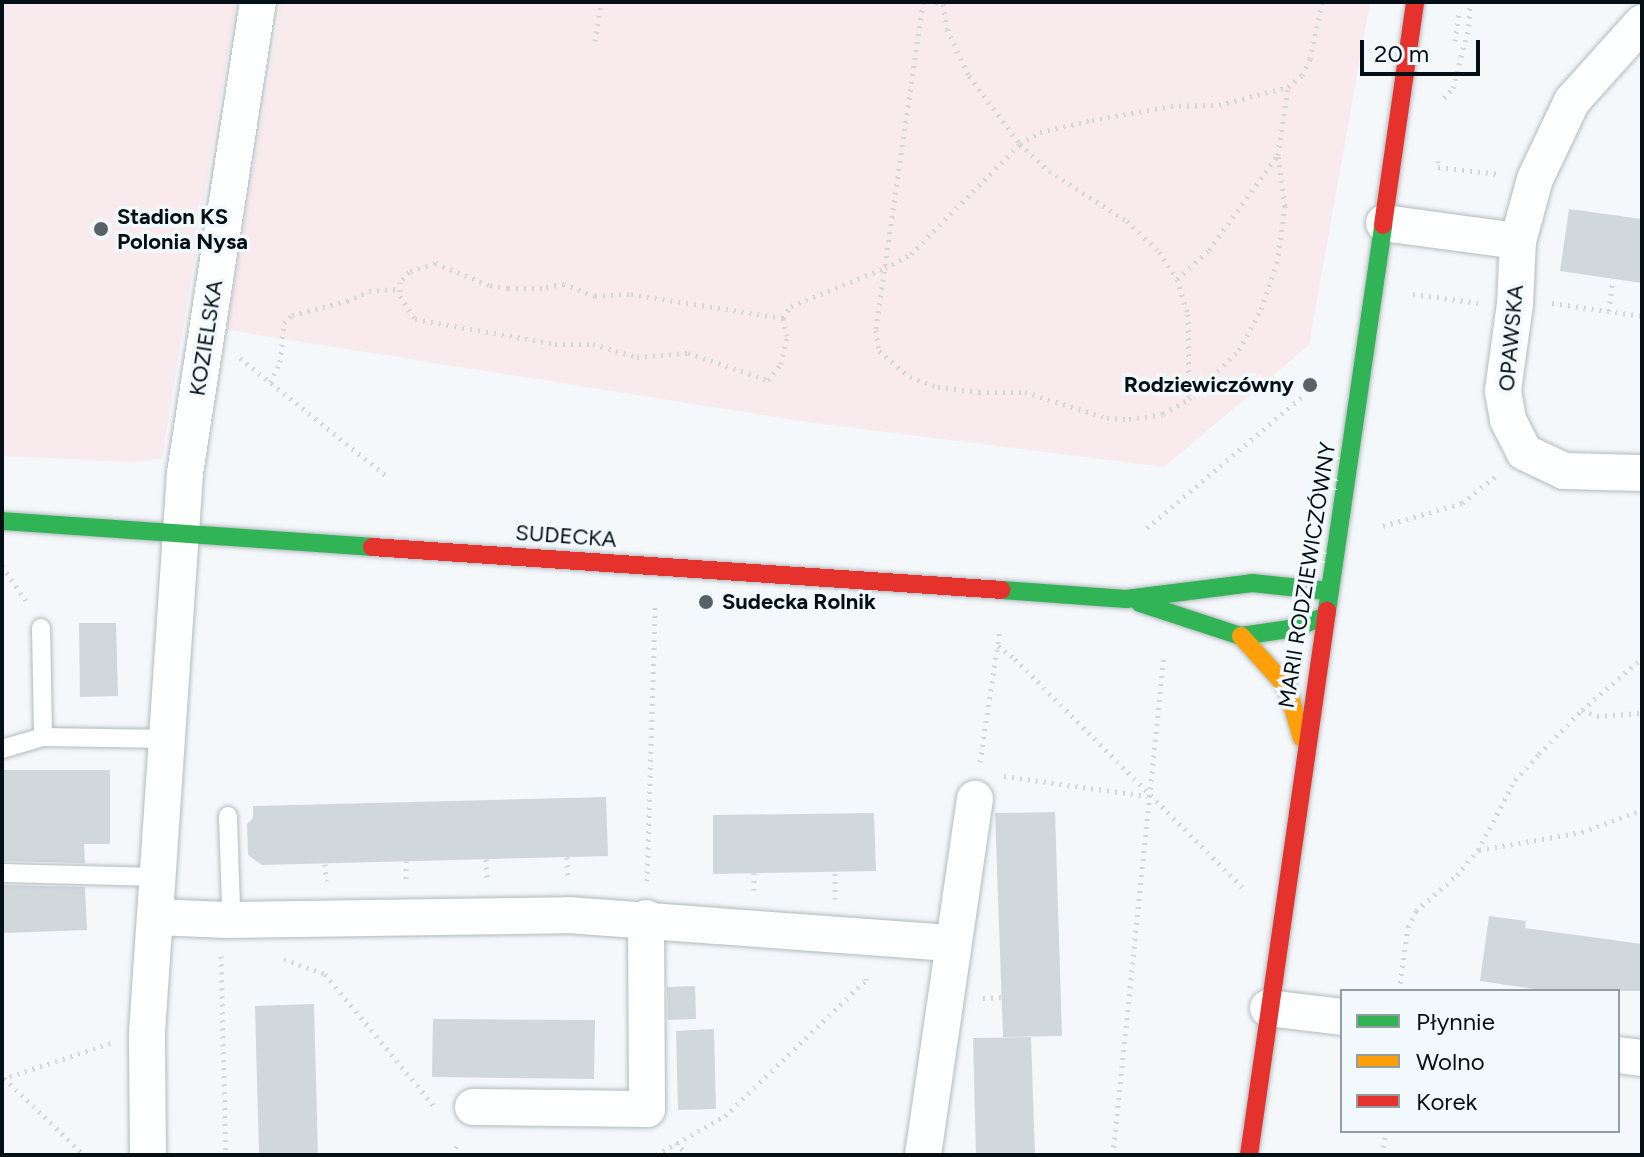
<!DOCTYPE html>
<html>
<head>
<meta charset="utf-8">
<style>
	body { margin:0 }
	#map { position:relative; width:1644px; height:1157px; overflow:hidden; background:#f4f8fa; font-family:Figtree,sans-serif }
	div>[style] { position:absolute }
	.green>* { inset:0; background:#f9eaed }
	.building>* { inset:0; background:#d0d8dc }
	.path>* { height:5px; margin-top:-2.5px; transform-origin:0; background:repeating-linear-gradient(90deg,#d5d7d7 0 2px,transparent 0 8px) }
	.roads { filter:drop-shadow(0 0 2px #b2babe) drop-shadow(0 0 2px #b2babe) }
	.lane>* { height:18px; margin:-9px; padding:0 9px; transform-origin:9px; border-radius:9px; background:#fdfefe }
	.street>* { height:36px; margin:-18px; padding:0 18px; transform-origin:18px; border-radius:18px; background:#fdfefe }
	.fast>* { height:18px; margin:-9px; padding:0 9px; transform-origin:9px; border-radius:9px; background:#30b455 }
	.slow>* { height:18px; margin:-9px; padding:0 9px; transform-origin:9px; border-radius:9px; background:#ff9f0a }
	.jam>* { height:18px; margin:-9px; padding:0 9px; transform-origin:9px; border-radius:9px; background:#e5322d }
	.dots>* { width:22px; height:22px; translate:-50% -50%; box-sizing:border-box; border:4px solid #f2f9fc; border-radius:50% }
	span { translate:-50% -50%; white-space:nowrap; text-align:center; line-height:1.15; -webkit-text-stroke:7px #f2f9fc; paint-order:stroke }
	.poi-label { font-size:22px; color:#051016; font-weight:700 }
	.left { translate:0 -50%; text-align:left }
	.right { translate:-100% -50%; text-align:right }
	.street-label { font-size:22px; color:#051016 }
	.frame { position:absolute; inset:0; border:4px solid #051016; pointer-events:none }
	.legend { position:absolute; left:1340px; top:989px; width:280px; height:144px; box-sizing:border-box; background:#f2f9fc; border:2px solid #939ca0; margin:0; padding:10px 14px; list-style:none; font-size:24px; color:#051016 }
	.legend li { display:flex; align-items:center; gap:16px; height:40px }
	.legend b { width:40px; border:2px solid #939ca0 }
	.scale { position:absolute; left:1360px; top:40px; width:120px; height:36px; box-sizing:border-box; border:4px solid #051016; border-top:0; padding-left:10px; font-size:24px; line-height:28px; white-space:nowrap; color:#051016; -webkit-text-stroke:6px #f2f9fc; paint-order:stroke }
</style>
</head>
<body>
<div id="map">
	<div class="green">
		<div style="clip-path:polygon(2px 2px,236px 2px,162px 459px,131px 462px,2px 456px)"></div>
		<div style="clip-path:polygon(281px 2px,1370px 2px,1309px 345px,1164px 467px,807px 422px,227px 330px)"></div>
	</div>
	<div class="building">
		<div style="clip-path:polygon(1569px 209px,1642px 219px,1642px 283px,1560px 271px)"></div>
		<div style="clip-path:polygon(79px 623px,116px 623px,118px 696px,80px 697px)"></div>
		<div style="clip-path:polygon(2px 770px,110px 770px,110px 844px,84px 844px,85px 863px,2px 861px)"></div>
		<div style="clip-path:polygon(606px 797px,608px 856px,262px 865px,248px 855px,247px 824px,253px 818px,253px 806px)"></div>
		<div style="clip-path:polygon(1055px 812px,1062px 1036px,1003px 1037px,995px 813px)"></div>
		<div style="clip-path:polygon(874px 813px,876px 871px,713px 874px,713px 815px)"></div>
		<div style="clip-path:polygon(2px 885px,85px 887px,87px 930px,2px 933px)"></div>
		<div style="clip-path:polygon(1489px 916px,1526px 921px,1525px 928px,1642px 944px,1642px 991px,1548px 991px,1480px 981px)"></div>
		<div style="clip-path:polygon(695px 986px,696px 1019px,668px 1020px,667px 987px)"></div>
		<div style="clip-path:polygon(314px 1004px,318px 1155px,259px 1155px,255px 1006px)"></div>
		<div style="clip-path:polygon(433px 1019px,595px 1020px,594px 1079px,432px 1077px)"></div>
		<div style="clip-path:polygon(714px 1029px,716px 1109px,678px 1110px,676px 1031px)"></div>
		<div style="clip-path:polygon(1031px 1037px,1035px 1155px,976px 1155px,973px 1038px)"></div>
	</div>
	<div class="path">
		<div style="left:923px;top:2px;width:331px;rotate:98.2deg"></div>
		<div style="left:876px;top:330px;width:21px;rotate:82deg"></div>
		<div style="left:879px;top:351px;width:40px;rotate:40deg"></div>
		<div style="left:910px;top:377px;width:30px;rotate:20deg"></div>
		<div style="left:938px;top:387px;width:41px;rotate:7deg"></div>
		<div style="left:979px;top:392px;width:46px"></div>
		<div style="left:1025px;top:392px;width:86px;rotate:17.6deg"></div>
		<div style="left:1107px;top:418px;width:22px;rotate:3deg"></div>
		<div style="left:1129px;top:419px;width:34px;rotate:-8deg"></div>
		<div style="left:1163px;top:414px;width:30px;rotate:-30deg"></div>
		<div style="left:1189px;top:399px;width:70px;rotate:-44.4deg"></div>
		<div style="left:1239px;top:350px;width:47px;rotate:-61.8deg"></div>
		<div style="left:1261px;top:309px;width:49px;rotate:-70.8deg"></div>
		<div style="left:1277px;top:263px;width:58px;rotate:-82deg"></div>
		<div style="left:1285px;top:206px;width:51px;rotate:-97.8deg"></div>
		<div style="left:1278px;top:155px;width:69px;rotate:-81.6deg"></div>
		<div style="left:936px;top:2px;width:7px;rotate:16deg"></div>
		<div style="left:943px;top:4px;width:25px;rotate:81deg"></div>
		<div style="left:947px;top:29px;width:52px;rotate:64.9deg"></div>
		<div style="left:969px;top:76px;width:85px;rotate:53.1deg"></div>
		<div style="left:1020px;top:144px;width:40px;rotate:43deg"></div>
		<div style="left:1049px;top:171px;width:93px;rotate:32.7deg"></div>
		<div style="left:1127px;top:221px;width:45px;rotate:44.1deg"></div>
		<div style="left:1159px;top:252px;width:32px;rotate:56deg"></div>
		<div style="left:1177px;top:279px;width:37px;rotate:73deg"></div>
		<div style="left:1188px;top:314px;width:84px;rotate:89.3deg"></div>
		<div style="left:595px;top:41px;width:39px;rotate:-81deg"></div>
		<div style="left:1455px;top:41px;width:29px;rotate:-82deg"></div>
		<div style="left:1444px;top:98px;width:13px;rotate:-48deg"></div>
		<div style="left:1453px;top:88px;width:64px;rotate:-75.5deg"></div>
		<div style="left:1469px;top:26px;width:24px;rotate:-88deg"></div>
		<div style="left:1438px;top:161px;width:6px;rotate:90deg"></div>
		<div style="left:1438px;top:167px;width:60px;rotate:6.7deg"></div>
		<div style="left:1177px;top:279px;width:43px;rotate:-42.2deg"></div>
		<div style="left:1209px;top:250px;width:116px;rotate:-54.1deg"></div>
		<div style="left:1413px;top:294px;width:66px;rotate:7.9deg"></div>
		<div style="left:1552px;top:303px;width:91px;rotate:8.2deg"></div>
		<div style="left:1609px;top:311px;width:32px;rotate:-83deg"></div>
		<div style="left:783px;top:318px;width:156px;rotate:-171.1deg"></div>
		<div style="left:629px;top:294px;width:34px;rotate:177deg"></div>
		<div style="left:595px;top:296px;width:33px;rotate:-159deg"></div>
		<div style="left:564px;top:284px;width:22px;rotate:170deg"></div>
		<div style="left:542px;top:288px;width:34px;rotate:180deg"></div>
		<div style="left:508px;top:288px;width:19px;rotate:-171deg"></div>
		<div style="left:489px;top:285px;width:58px;rotate:-157.8deg"></div>
		<div style="left:435px;top:263px;width:28px;rotate:161deg"></div>
		<div style="left:409px;top:272px;width:13px;rotate:132deg"></div>
		<div style="left:400px;top:282px;width:14px;rotate:90deg"></div>
		<div style="left:400px;top:296px;width:27px;rotate:57deg"></div>
		<div style="left:415px;top:319px;width:142px;rotate:10.1deg"></div>
		<div style="left:555px;top:344px;width:38px"></div>
		<div style="left:593px;top:344px;width:46px;rotate:16.5deg"></div>
		<div style="left:637px;top:357px;width:51px;rotate:-4.5deg"></div>
		<div style="left:688px;top:353px;width:84px;rotate:18.6deg"></div>
		<div style="left:768px;top:380px;width:21px;rotate:-51deg"></div>
		<div style="left:781px;top:364px;width:29px;rotate:-78deg"></div>
		<div style="left:787px;top:336px;width:18px;rotate:-103deg"></div>
		<div style="left:783px;top:318px;width:14px;rotate:-56deg"></div>
		<div style="left:791px;top:306px;width:101px;rotate:-22deg"></div>
		<div style="left:885px;top:268px;width:30px;rotate:-28deg"></div>
		<div style="left:911px;top:254px;width:155px;rotate:-45.3deg"></div>
		<div style="left:1020px;top:144px;width:23px;rotate:-31deg"></div>
		<div style="left:1040px;top:132px;width:53px;rotate:-13deg"></div>
		<div style="left:1092px;top:120px;width:80px;rotate:-10deg"></div>
		<div style="left:1171px;top:106px;width:48px;rotate:-1.2deg"></div>
		<div style="left:1219px;top:105px;width:71px;rotate:-14.6deg"></div>
		<div style="left:1288px;top:87px;width:18px;rotate:-41deg"></div>
		<div style="left:1302px;top:75px;width:18px;rotate:-63deg"></div>
		<div style="left:1310px;top:59px;width:58px;rotate:-78.1deg"></div>
		<div style="left:240px;top:358px;width:189px;rotate:38.8deg"></div>
		<div style="left:270px;top:382px;width:22px;rotate:-63deg"></div>
		<div style="left:280px;top:362px;width:39px;rotate:-84deg"></div>
		<div style="left:284px;top:323px;width:11px;rotate:-45deg"></div>
		<div style="left:292px;top:315px;width:57px;rotate:-14.3deg"></div>
		<div style="left:347px;top:301px;width:24px;rotate:-24deg"></div>
		<div style="left:369px;top:291px;width:31px;rotate:-4deg"></div>
		<div style="left:1383px;top:526px;width:82px;rotate:-16.2deg"></div>
		<div style="left:1462px;top:503px;width:43px;rotate:-38.5deg"></div>
		<div style="left:1147px;top:528px;width:223px;rotate:-40.3deg"></div>
		<div style="left:2px;top:566px;width:47px;rotate:55.3deg"></div>
		<div style="left:998px;top:646px;width:21px;rotate:37deg"></div>
		<div style="left:1015px;top:659px;width:325px;rotate:45.1deg"></div>
		<div style="left:1582px;top:710px;width:16px;rotate:22deg"></div>
		<div style="left:1597px;top:716px;width:45px;rotate:-3.8deg"></div>
		<div style="left:980px;top:762px;width:134px;rotate:-81.4deg"></div>
		<div style="left:1004px;top:776px;width:145px;rotate:7.9deg"></div>
		<div style="left:1479px;top:850px;width:105px;rotate:-9.9deg"></div>
		<div style="left:1582px;top:832px;width:64px;rotate:-20.1deg"></div>
		<div style="left:567px;top:857px;width:21px;rotate:87deg"></div>
		<div style="left:486px;top:859px;width:19px;rotate:87deg"></div>
		<div style="left:406px;top:861px;width:18px;rotate:90deg"></div>
		<div style="left:325px;top:864px;width:17px;rotate:87deg"></div>
		<div style="left:647px;top:881px;width:274px;rotate:-88.3deg"></div>
		<div style="left:754px;top:890px;width:17px;rotate:-90deg"></div>
		<div style="left:835px;top:899px;width:27px;rotate:-90deg"></div>
		<div style="left:221px;top:956px;width:199px;rotate:88.6deg"></div>
		<div style="left:284px;top:959px;width:44px;rotate:20.1deg"></div>
		<div style="left:325px;top:974px;width:174px;rotate:50.4deg"></div>
		<div style="left:1399px;top:991px;width:65px;rotate:-82deg"></div>
		<div style="left:1408px;top:927px;width:18px;rotate:-63deg"></div>
		<div style="left:1416px;top:911px;width:55px;rotate:-41.3deg"></div>
		<div style="left:1457px;top:875px;width:33px;rotate:-50deg"></div>
		<div style="left:1478px;top:850px;width:79px;rotate:-62.1deg"></div>
		<div style="left:1515px;top:780px;width:35px;rotate:-47deg"></div>
		<div style="left:1539px;top:754px;width:62px;rotate:-45.7deg"></div>
		<div style="left:1582px;top:710px;width:79px;rotate:-40.9deg"></div>
		<div style="left:1520px;top:991px;width:4px;rotate:-76deg"></div>
		<div style="left:983px;top:998px;width:19px;rotate:-3deg"></div>
		<div style="left:4px;top:1078px;width:111px;rotate:43.9deg"></div>
		<div style="left:2px;top:1079px;width:115px;rotate:-18.3deg"></div>
		<div style="left:676px;top:1142px;width:17px;rotate:50deg"></div>
		<div style="left:452px;top:1155px;width:15px;rotate:-62deg"></div>
		<div style="left:656px;top:1155px;width:79px;rotate:-29.5deg"></div>
		<div style="left:725px;top:1116px;width:196px;rotate:-44deg"></div>
		<div style="left:866px;top:980px;width:5px;rotate:-90deg"></div>
		<div style="left:1113px;top:1155px;width:503px;rotate:-84.18deg"></div>
		<div style="left:1382px;top:1155px;width:24px;rotate:-81deg"></div>
	</div>
	<div class="roads">
		<div class="lane">
			<div style="left:41px;top:628px;width:109px;rotate:88.9deg"></div>
			<div style="left:43px;top:737px;width:126px;rotate:0.9deg"></div>
			<div style="left:2px;top:749px;width:43px;rotate:-16.3deg"></div>
			<div style="left:2px;top:873px;width:157px;rotate:1.5deg"></div>
			<div style="left:226px;top:920px;width:14px;rotate:-69deg"></div>
			<div style="left:231px;top:907px;width:91px;rotate:-91.9deg"></div>
		</div>
		<div class="street">
			<div style="left:1642px;top:23px;width:105px;rotate:131.9deg"></div>
			<div style="left:1572px;top:101px;width:86px;rotate:115.4deg"></div>
			<div style="left:1535px;top:179px;width:64px;rotate:105.3deg"></div>
			<div style="left:1518px;top:241px;width:63px;rotate:92.7deg"></div>
			<div style="left:1515px;top:304px;width:88px;rotate:97.9deg"></div>
			<div style="left:1503px;top:391px;width:29px;rotate:80deg"></div>
			<div style="left:1508px;top:420px;width:36px;rotate:63deg"></div>
			<div style="left:1524px;top:452px;width:44px;rotate:25.4deg"></div>
			<div style="left:1564px;top:471px;width:78px;rotate:1.5deg"></div>
			<div style="left:1384px;top:223px;width:135px;rotate:7.7deg"></div>
			<div style="left:156px;top:917px;width:70px;rotate:2.5deg"></div>
			<div style="left:226px;top:920px;width:342px;rotate:-0.8deg"></div>
			<div style="left:568px;top:915px;width:386px;rotate:4.2deg"></div>
			<div style="left:1268px;top:1008px;width:75px;rotate:6.9deg"></div>
			<div style="left:1618px;top:1055px;width:24px;rotate:7deg"></div>
			<div style="left:473px;top:1107px;width:174px;rotate:0.7deg"></div>
			<div style="left:647px;top:1109px;width:191px;rotate:-90.3deg"></div>
			<div style="left:148px;top:1155px;width:123px;rotate:-90.5deg"></div>
			<div style="left:147px;top:1032px;width:560px;rotate:-86.11deg"></div>
			<div style="left:185px;top:473px;width:477px;rotate:-81.2deg"></div>
			<div style="left:923px;top:1155px;width:360px;rotate:-81.7deg"></div>
		</div>
		<div class="fast">
			<div style="left:2px;top:521px;width:371px;rotate:4deg"></div>
			<div style="left:1002px;top:590px;width:124px;rotate:4.2deg"></div>
			<div style="left:1126px;top:599px;width:127px;rotate:-7.2deg"></div>
			<div style="left:1252px;top:583px;width:76px;rotate:6deg"></div>
			<div style="left:1140px;top:603px;width:106px;rotate:18.1deg"></div>
			<div style="left:1241px;top:636px;width:49px;rotate:-8.3deg"></div>
			<div style="left:1289px;top:629px;width:37px;rotate:-19deg"></div>
			<div style="left:1327px;top:611px;width:390px;rotate:-81.7deg"></div>
		</div>
		<div class="slow">
			<div style="left:1241px;top:636px;width:69px;rotate:48deg"></div>
			<div style="left:1287px;top:687px;width:53px;rotate:73.6deg"></div>
		</div>
		<div class="jam">
			<div style="left:1383px;top:225px;width:225px;rotate:-81.8deg"></div>
			<div style="left:372px;top:547px;width:631px;rotate:3.9deg"></div>
			<div style="left:1249px;top:1155px;width:550px;rotate:-81.84deg"></div>
		</div>
	</div>
	<div class="dots">
		<div style="left:101px;top:229px;background:#596166"></div>
		<div style="left:1310px;top:385px;background:#596166"></div>
		<div style="left:706px;top:602px;background:#596166"></div>
	</div>
	<div class="poi-label">
		<span class="left" style="left:117px;top:229px">Stadion KS<br>Polonia Nysa</span>
		<span class="right" style="left:1294px;top:385px">Rodziewiczówny</span>
		<span class="left" style="left:722px;top:602px">Sudecka Rolnik</span>
	</div>
	<div class="street-label">
		<span style="left:206px;top:338px;rotate:-81deg">KOZIELSKA</span>
		<span style="left:1511px;top:338px;rotate:-85deg">OPAWSKA</span>
		<span style="left:566px;top:536px;rotate:4deg">SUDECKA</span>
		<span style="left:1307px;top:575px;rotate:-81deg">MARII RODZIEWICZÓWNY</span>
	</div>
	<div class="frame"></div>
	<ul class="legend">
	<li><b style="height:10px;background:#30b455"></b>Płynnie</li>
	<li><b style="height:10px;background:#ff9f0a"></b>Wolno</li>
	<li><b style="height:10px;background:#e5322d"></b>Korek</li>
	</ul>
	<div class="scale">20 m</div>
</div>
</body>
</html>
